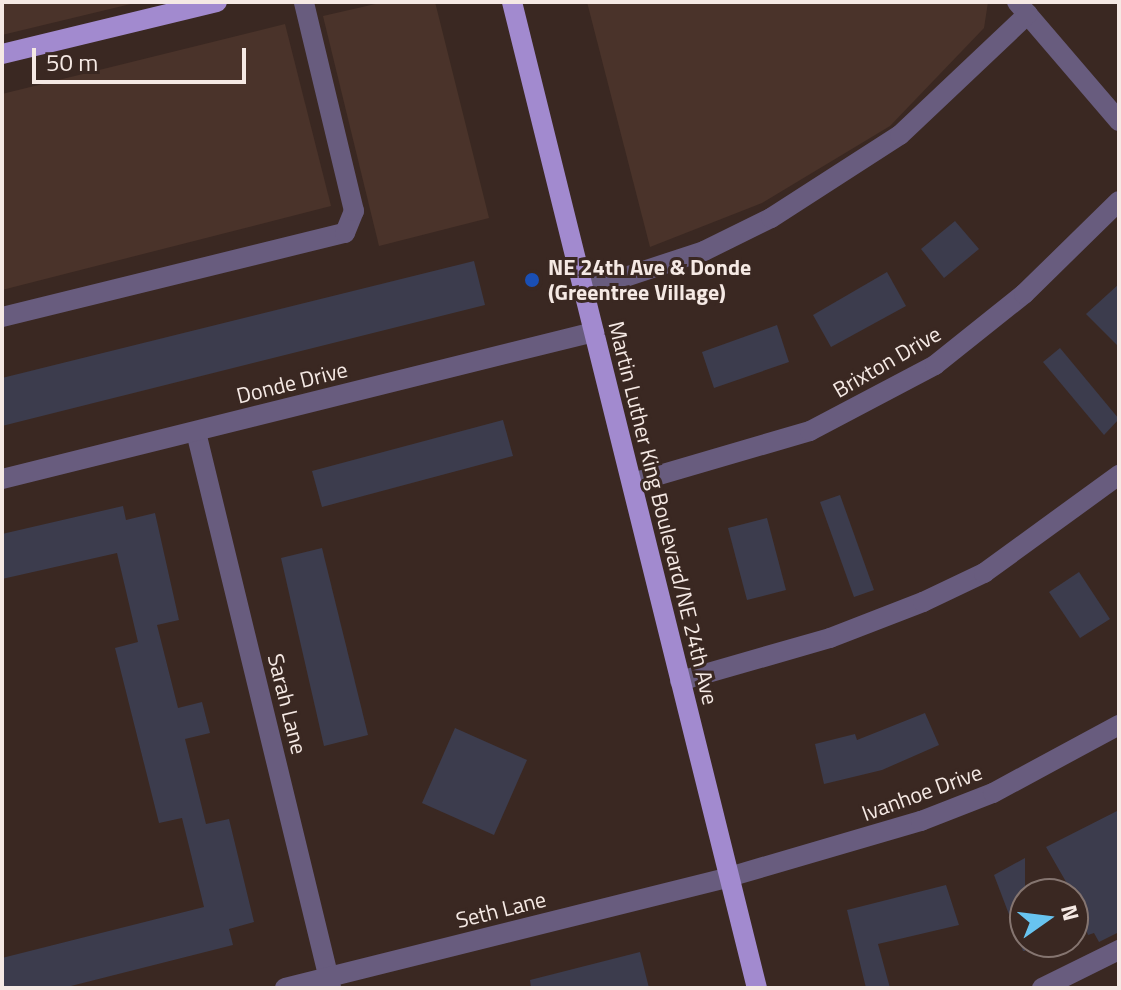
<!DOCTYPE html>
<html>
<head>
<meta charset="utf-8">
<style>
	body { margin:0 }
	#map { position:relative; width:1121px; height:990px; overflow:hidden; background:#3a2822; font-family:"Titillium Web",sans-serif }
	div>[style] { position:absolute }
	.built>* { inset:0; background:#4a332a }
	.building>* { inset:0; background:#3c3c4d }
	.minor>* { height:20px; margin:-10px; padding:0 10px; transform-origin:10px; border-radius:10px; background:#685c7e }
	.major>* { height:20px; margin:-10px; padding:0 10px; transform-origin:10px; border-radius:10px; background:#a28acf }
	.dots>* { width:22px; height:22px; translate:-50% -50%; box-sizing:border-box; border:4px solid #3a2822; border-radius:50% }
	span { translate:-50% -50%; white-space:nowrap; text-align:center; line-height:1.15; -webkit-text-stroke:6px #3a2822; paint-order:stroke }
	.poi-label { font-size:22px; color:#f5e9e4; font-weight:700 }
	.left { translate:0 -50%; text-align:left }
	.street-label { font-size:22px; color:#f5e9e4 }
	.frame { position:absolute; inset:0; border:4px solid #f5e9e4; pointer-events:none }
	.north { position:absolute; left:1009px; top:878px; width:80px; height:80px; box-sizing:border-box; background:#3a2822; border:2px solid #857570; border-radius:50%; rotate:76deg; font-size:22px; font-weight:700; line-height:32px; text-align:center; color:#f5e9e4 }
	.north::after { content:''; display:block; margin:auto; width:28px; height:36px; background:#68c4f0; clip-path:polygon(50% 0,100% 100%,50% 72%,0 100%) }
	.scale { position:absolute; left:32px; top:48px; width:214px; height:36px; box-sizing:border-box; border:4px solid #f5e9e4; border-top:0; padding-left:10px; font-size:24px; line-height:28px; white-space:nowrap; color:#f5e9e4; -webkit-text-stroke:6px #3a2822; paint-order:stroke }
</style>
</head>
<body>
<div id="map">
	<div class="built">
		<div style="clip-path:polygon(2px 2px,139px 2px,2px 35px)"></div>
		<div style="clip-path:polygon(384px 2px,435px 2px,489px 218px,379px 246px,323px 16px)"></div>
		<div style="clip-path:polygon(587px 2px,988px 2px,984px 28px,890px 126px,762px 203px,650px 247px)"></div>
		<div style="clip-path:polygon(285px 24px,331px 206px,2px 290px,2px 94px)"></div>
	</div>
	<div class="building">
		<div style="clip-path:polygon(955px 221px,979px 249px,944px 278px,921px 249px)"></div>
		<div style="clip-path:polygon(474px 261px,485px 305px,2px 426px,2px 378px)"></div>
		<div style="clip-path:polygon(887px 272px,906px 306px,831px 347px,813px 315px)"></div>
		<div style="clip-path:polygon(1119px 284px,1119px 347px,1086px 314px)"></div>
		<div style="clip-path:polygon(777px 325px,789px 362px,714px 388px,702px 352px)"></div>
		<div style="clip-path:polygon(1060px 348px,1119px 419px,1104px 435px,1043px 362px)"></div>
		<div style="clip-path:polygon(503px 420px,513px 456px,322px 507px,312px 471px)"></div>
		<div style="clip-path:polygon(840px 495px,874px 590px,854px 597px,820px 502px)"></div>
		<div style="clip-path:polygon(123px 506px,126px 520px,155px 513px,179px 620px,157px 625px,178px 708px,202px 702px,210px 733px,185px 739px,206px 824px,229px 819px,254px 922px,229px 929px,233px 945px,63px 988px,2px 988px,2px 958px,204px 907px,182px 818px,159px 823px,115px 648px,138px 642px,117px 553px,2px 579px,2px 534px)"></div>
		<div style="clip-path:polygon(767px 518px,786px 590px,747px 600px,728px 528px)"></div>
		<div style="clip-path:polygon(322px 548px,368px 735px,324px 746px,281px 558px)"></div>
		<div style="clip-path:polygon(1079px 572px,1110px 619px,1080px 638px,1049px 592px)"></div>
		<div style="clip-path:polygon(925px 713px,939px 745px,882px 770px,824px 784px,815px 744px,855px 734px,857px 740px)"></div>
		<div style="clip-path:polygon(455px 728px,527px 760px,494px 835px,422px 803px)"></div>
		<div style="clip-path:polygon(1119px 810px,1119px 932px,1099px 942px,1094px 933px,1088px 935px,1073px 894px,1046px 847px)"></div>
		<div style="clip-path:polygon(1025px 858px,1025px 951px,1023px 951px,994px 875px)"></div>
		<div style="clip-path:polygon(946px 885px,959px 925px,878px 944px,890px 988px,866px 988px,847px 910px)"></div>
		<div style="clip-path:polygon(640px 952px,649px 988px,531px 988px,530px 980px)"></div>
	</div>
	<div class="minor">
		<div style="left:1017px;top:2px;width:157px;rotate:49.4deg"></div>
		<div style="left:583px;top:291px;width:127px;rotate:-18.3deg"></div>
		<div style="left:704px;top:251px;width:75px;rotate:-26.2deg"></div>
		<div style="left:771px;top:218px;width:153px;rotate:-32.8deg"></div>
		<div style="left:900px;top:135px;width:176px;rotate:-43.4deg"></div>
		<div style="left:2px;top:317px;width:353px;rotate:-13.8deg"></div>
		<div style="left:345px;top:233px;width:24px;rotate:-68deg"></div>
		<div style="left:354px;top:211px;width:215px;rotate:-103.5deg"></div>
		<div style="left:196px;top:432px;width:571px;rotate:76.33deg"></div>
		<div style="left:2px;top:479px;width:610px;rotate:-13.95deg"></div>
		<div style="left:632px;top:483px;width:185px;rotate:-16.3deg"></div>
		<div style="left:810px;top:431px;width:141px;rotate:-27.8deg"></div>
		<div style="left:935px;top:365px;width:114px;rotate:-38.6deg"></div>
		<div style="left:1024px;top:294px;width:133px;rotate:-44.4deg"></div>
		<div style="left:680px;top:681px;width:156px;rotate:-16deg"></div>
		<div style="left:830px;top:638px;width:100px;rotate:-21.2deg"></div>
		<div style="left:923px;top:602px;width:68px;rotate:-25.4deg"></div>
		<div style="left:984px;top:573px;width:167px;rotate:-36deg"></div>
		<div style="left:285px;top:988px;width:458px;rotate:-14deg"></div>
		<div style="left:729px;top:877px;width:200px;rotate:-16.3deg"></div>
		<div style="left:921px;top:821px;width:77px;rotate:-21.3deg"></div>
		<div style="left:993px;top:793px;width:143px;rotate:-28.4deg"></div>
		<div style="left:1042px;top:988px;width:86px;rotate:-26.3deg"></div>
	</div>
	<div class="major">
		<div style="left:512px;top:2px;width:1016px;rotate:76.05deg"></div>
		<div style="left:2px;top:54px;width:221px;rotate:-13.6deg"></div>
	</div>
	<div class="dots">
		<div style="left:532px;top:280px;background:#1a4fb4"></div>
	</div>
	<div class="poi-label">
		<span class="left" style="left:548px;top:280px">NE 24th Ave &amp; Donde<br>(Greentree Village)</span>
	</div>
	<div class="street-label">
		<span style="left:887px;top:362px;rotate:-30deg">Brixton Drive</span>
		<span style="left:292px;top:383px;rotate:-14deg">Donde Drive</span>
		<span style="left:663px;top:513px;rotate:76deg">Martin Luther King Boulevard/NE 24th Ave</span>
		<span style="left:287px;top:704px;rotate:76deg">Sarah Lane</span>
		<span style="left:922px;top:793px;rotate:-20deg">Ivanhoe Drive</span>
		<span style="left:501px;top:910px;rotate:-14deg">Seth Lane</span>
	</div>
	<div class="frame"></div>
	<div class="north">N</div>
	<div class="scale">50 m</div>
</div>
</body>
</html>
